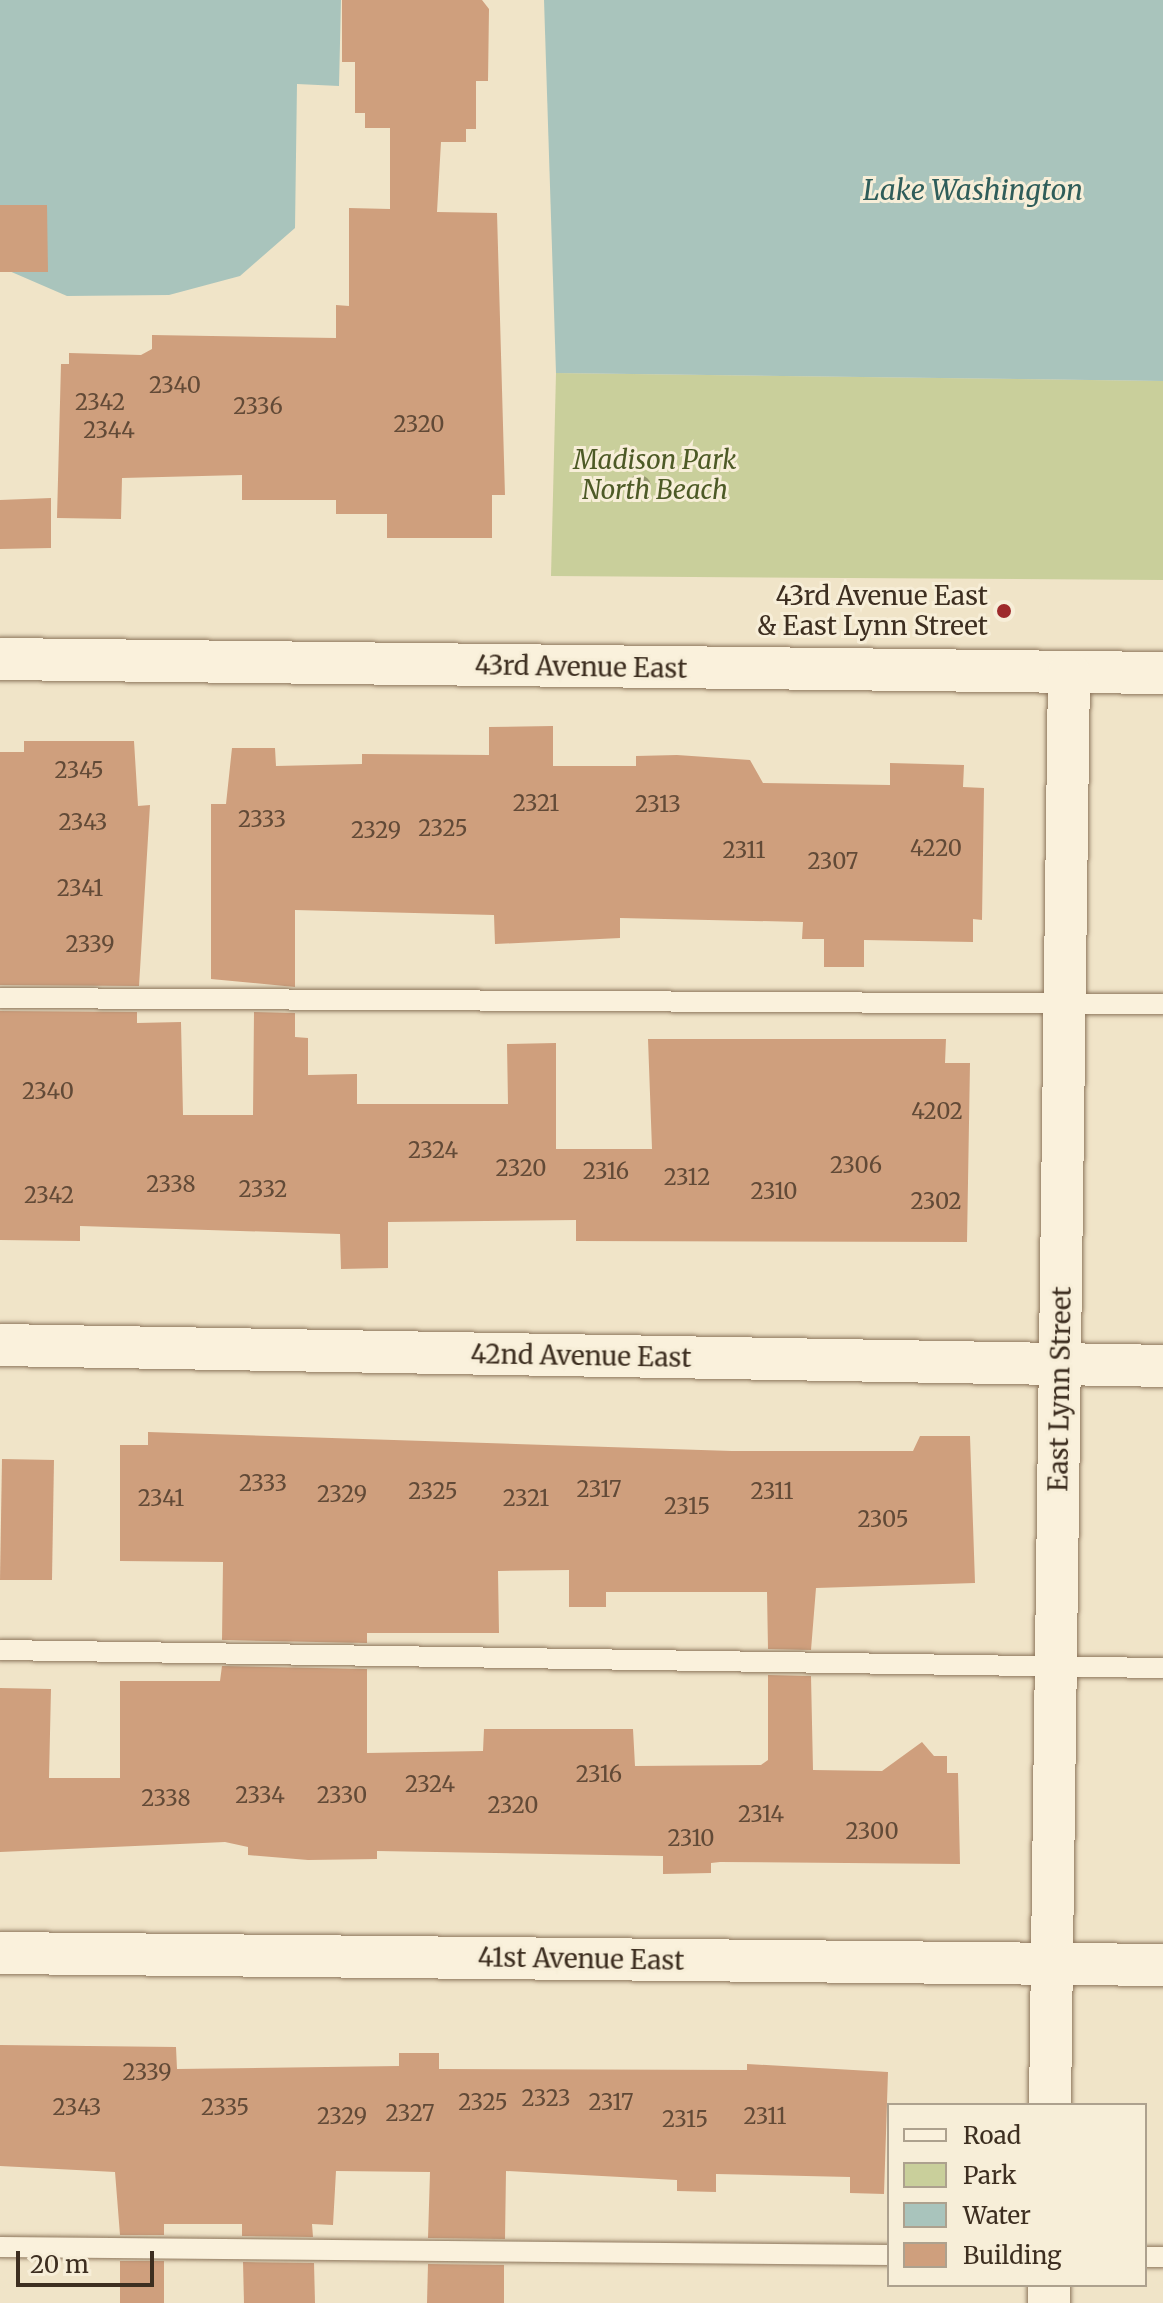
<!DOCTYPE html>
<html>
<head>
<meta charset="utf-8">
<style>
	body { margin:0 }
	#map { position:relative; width:1163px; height:2303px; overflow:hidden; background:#f0e4c8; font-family:Merriweather,serif }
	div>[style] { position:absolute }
	.green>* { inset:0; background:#c9cf9b }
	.water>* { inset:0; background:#a9c4bc }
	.building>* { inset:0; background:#cf9f7d }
	.roads { filter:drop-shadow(0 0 2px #8d765c) drop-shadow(0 0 2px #8d765c) }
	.service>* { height:20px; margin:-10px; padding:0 10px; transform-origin:10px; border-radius:10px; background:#faf1dc }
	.minor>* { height:42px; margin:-21px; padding:0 21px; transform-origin:21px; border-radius:21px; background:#faf1dc }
	.trees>* { width:24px; height:24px; margin:-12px; border-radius:50%; background:#96986f }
	.dots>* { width:22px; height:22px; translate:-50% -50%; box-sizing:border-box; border:4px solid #f7eed8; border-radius:50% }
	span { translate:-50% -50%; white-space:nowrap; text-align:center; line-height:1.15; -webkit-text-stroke:6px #f7eed8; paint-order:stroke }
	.number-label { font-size:22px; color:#624a37 }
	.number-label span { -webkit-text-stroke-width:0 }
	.park-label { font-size:26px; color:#4d5a26; font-style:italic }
	.poi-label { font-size:26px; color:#3d2e20 }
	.right { translate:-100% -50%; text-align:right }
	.street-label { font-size:26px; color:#3d2e20 }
	.water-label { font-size:28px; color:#2f5d5a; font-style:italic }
	.legend { position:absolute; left:887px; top:2103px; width:260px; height:184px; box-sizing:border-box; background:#f7eed8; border:2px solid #ada18e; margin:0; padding:10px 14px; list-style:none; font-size:24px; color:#3d2e20 }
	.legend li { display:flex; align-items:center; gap:16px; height:40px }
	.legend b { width:40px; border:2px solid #ada18e }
	.scale { position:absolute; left:16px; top:2251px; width:138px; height:36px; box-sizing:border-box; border:4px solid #3d2e20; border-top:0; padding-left:10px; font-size:24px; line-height:28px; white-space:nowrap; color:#3d2e20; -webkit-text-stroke:6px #f7eed8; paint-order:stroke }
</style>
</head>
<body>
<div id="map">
	<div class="green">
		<div style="clip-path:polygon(556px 373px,1163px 381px,1163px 580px,551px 576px)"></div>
	</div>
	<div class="water">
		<div style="clip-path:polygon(0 0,341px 0,339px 86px,297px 84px,295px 228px,240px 276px,169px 295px,67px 296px,0 267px)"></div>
		<div style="clip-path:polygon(544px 0,1163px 0,1163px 381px,556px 373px)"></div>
	</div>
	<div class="building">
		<div style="clip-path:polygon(342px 0,482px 0,489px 9px,488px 81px,476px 81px,476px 129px,466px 129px,466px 142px,441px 142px,437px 212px,497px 213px,505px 495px,492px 495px,492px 538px,387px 538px,387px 514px,336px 514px,336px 500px,242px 500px,242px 475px,122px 478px,121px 519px,57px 518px,61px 364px,69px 364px,69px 353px,141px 355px,152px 349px,152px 335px,336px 338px,336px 305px,349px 306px,349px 208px,390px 209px,390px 128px,365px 128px,365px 113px,355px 113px,355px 62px,342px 62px)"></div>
		<div style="clip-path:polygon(0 205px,47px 205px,48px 272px,0 272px)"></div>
		<div style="clip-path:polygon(51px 498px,51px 548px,0 549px,0 500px)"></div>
		<div style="clip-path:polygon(553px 726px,553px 766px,636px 766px,636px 756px,677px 755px,750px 760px,763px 783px,890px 785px,890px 763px,964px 765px,963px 787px,984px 788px,982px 920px,973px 919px,973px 942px,864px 940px,864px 967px,824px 967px,824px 939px,802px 939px,803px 922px,620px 918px,620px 938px,495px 944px,494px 915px,295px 910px,295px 987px,211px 979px,211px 804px,226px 804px,232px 748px,275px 748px,276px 766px,362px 764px,362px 754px,489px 755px,489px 727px)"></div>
		<div style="clip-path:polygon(24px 741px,134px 741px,138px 806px,150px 805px,139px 986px,0 985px,0 752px,24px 752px)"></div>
		<div style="clip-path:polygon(0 1011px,137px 1012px,137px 1023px,181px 1022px,183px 1115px,253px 1115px,254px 1012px,295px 1013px,295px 1037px,308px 1038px,308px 1075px,357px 1074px,357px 1104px,508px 1104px,507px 1044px,556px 1043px,556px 1149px,652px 1149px,648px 1039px,946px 1039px,945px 1063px,970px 1063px,967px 1242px,576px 1241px,576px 1220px,388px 1222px,388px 1268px,341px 1269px,340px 1234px,80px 1226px,80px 1241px,0 1240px)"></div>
		<div style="clip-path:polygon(148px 1432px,732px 1451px,913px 1451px,920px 1436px,970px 1436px,975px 1583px,816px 1588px,811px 1650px,768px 1649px,767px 1592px,606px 1592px,606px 1607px,569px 1607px,569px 1570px,498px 1571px,499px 1633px,367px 1633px,367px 1643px,222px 1640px,223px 1562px,120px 1561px,120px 1445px,148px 1445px)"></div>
		<div style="clip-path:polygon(2px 1459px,54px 1460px,52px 1580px,0 1580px)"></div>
		<div style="clip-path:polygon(222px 1666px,367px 1669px,367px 1753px,483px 1751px,484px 1729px,633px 1729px,635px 1766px,761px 1765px,768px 1760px,768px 1675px,811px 1676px,813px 1770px,882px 1771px,922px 1742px,934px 1756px,947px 1756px,947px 1773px,958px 1773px,960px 1864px,720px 1862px,711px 1863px,711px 1873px,663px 1874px,663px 1856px,377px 1851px,377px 1859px,308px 1860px,248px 1855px,248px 1847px,225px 1842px,0 1852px,0 1688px,51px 1689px,49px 1778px,120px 1778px,120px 1681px,220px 1681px)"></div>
		<div style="clip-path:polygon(0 2045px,176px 2047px,177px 2069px,399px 2066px,399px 2053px,439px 2053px,439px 2069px,747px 2070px,747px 2064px,888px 2072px,884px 2194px,850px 2193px,850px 2177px,716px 2174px,716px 2192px,677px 2191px,677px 2180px,506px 2171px,505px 2239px,428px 2238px,430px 2172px,336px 2171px,333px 2225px,312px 2224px,313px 2237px,242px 2236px,242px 2224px,164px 2224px,164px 2235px,120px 2235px,115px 2172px,0 2166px)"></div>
		<div style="clip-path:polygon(120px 2261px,164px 2261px,164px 2303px,120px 2303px)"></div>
		<div style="clip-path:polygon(243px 2262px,314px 2263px,315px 2303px,244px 2303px)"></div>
		<div style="clip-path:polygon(428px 2264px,504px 2265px,504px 2303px,427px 2303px)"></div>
	</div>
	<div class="roads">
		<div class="service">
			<div style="left:0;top:998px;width:1163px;rotate:0.3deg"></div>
			<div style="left:0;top:1650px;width:1163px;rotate:0.89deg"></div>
			<div style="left:0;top:2247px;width:889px;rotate:0.52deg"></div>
			<div style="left:1145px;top:2257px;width:18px"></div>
		</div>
		<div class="minor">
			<div style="left:0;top:659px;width:1163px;rotate:0.69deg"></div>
			<div style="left:0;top:1345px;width:1163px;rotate:1.03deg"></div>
			<div style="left:0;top:1953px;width:1163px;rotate:0.59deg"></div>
			<div style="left:1050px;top:2105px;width:1432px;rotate:-89.24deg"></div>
			<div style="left:1049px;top:2303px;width:18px;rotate:-90deg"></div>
		</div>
	</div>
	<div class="trees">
		<div style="left:639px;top:487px"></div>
	</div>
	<div class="dots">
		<div style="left:1004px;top:611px;background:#9e2a2b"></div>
	</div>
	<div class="number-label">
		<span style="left:175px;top:386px">2340</span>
		<span style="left:100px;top:403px">2342</span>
		<span style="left:258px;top:407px">2336</span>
		<span style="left:419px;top:425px">2320</span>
		<span style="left:109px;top:431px">2344</span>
		<span style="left:79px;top:771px">2345</span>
		<span style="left:536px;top:804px">2321</span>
		<span style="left:658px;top:805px">2313</span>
		<span style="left:262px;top:820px">2333</span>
		<span style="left:83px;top:823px">2343</span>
		<span style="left:443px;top:829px">2325</span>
		<span style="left:376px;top:831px">2329</span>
		<span style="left:936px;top:849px">4220</span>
		<span style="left:744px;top:851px">2311</span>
		<span style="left:833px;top:862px">2307</span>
		<span style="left:80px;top:889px">2341</span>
		<span style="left:90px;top:945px">2339</span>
		<span style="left:48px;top:1092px">2340</span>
		<span style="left:937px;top:1112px">4202</span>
		<span style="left:433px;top:1151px">2324</span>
		<span style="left:856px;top:1166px">2306</span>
		<span style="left:521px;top:1169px">2320</span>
		<span style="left:606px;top:1172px">2316</span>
		<span style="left:687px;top:1178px">2312</span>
		<span style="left:171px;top:1185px">2338</span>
		<span style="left:263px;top:1190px">2332</span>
		<span style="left:774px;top:1192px">2310</span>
		<span style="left:49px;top:1196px">2342</span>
		<span style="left:936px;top:1202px">2302</span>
		<span style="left:263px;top:1484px">2333</span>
		<span style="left:599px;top:1490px">2317</span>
		<span style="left:433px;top:1492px">2325</span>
		<span style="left:772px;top:1492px">2311</span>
		<span style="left:342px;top:1495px">2329</span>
		<span style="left:161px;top:1499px">2341</span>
		<span style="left:526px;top:1499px">2321</span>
		<span style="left:687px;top:1507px">2315</span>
		<span style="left:883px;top:1520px">2305</span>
		<span style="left:599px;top:1775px">2316</span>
		<span style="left:430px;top:1785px">2324</span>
		<span style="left:260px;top:1796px">2334</span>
		<span style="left:342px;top:1796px">2330</span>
		<span style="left:166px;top:1799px">2338</span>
		<span style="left:513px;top:1806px">2320</span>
		<span style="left:761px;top:1815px">2314</span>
		<span style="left:872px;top:1832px">2300</span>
		<span style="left:691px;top:1839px">2310</span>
		<span style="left:147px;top:2073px">2339</span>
		<span style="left:546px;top:2099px">2323</span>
		<span style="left:483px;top:2103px">2325</span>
		<span style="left:611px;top:2103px">2317</span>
		<span style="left:77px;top:2108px">2343</span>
		<span style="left:225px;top:2108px">2335</span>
		<span style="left:410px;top:2114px">2327</span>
		<span style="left:342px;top:2117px">2329</span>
		<span style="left:765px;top:2117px">2311</span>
		<span style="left:685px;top:2120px">2315</span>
	</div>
	<div class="park-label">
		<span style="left:655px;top:475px">Madison Park<br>North Beach</span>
	</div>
	<div class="poi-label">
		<span class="right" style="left:988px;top:611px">43rd Avenue East<br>&amp; East Lynn Street</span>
	</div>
	<div class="street-label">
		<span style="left:581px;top:667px;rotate:1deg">43rd Avenue East</span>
		<span style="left:581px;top:1356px;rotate:1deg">42nd Avenue East</span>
		<span style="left:1060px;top:1389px;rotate:-89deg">East Lynn Street</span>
		<span style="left:581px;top:1959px;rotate:1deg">41st Avenue East</span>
	</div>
	<div class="water-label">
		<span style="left:973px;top:190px">Lake Washington</span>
	</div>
	<ul class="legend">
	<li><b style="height:10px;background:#faf1dc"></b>Road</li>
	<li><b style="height:22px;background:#c9cf9b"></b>Park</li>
	<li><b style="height:22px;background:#a9c4bc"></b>Water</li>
	<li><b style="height:22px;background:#cf9f7d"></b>Building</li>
	</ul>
	<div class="scale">20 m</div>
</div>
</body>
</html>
